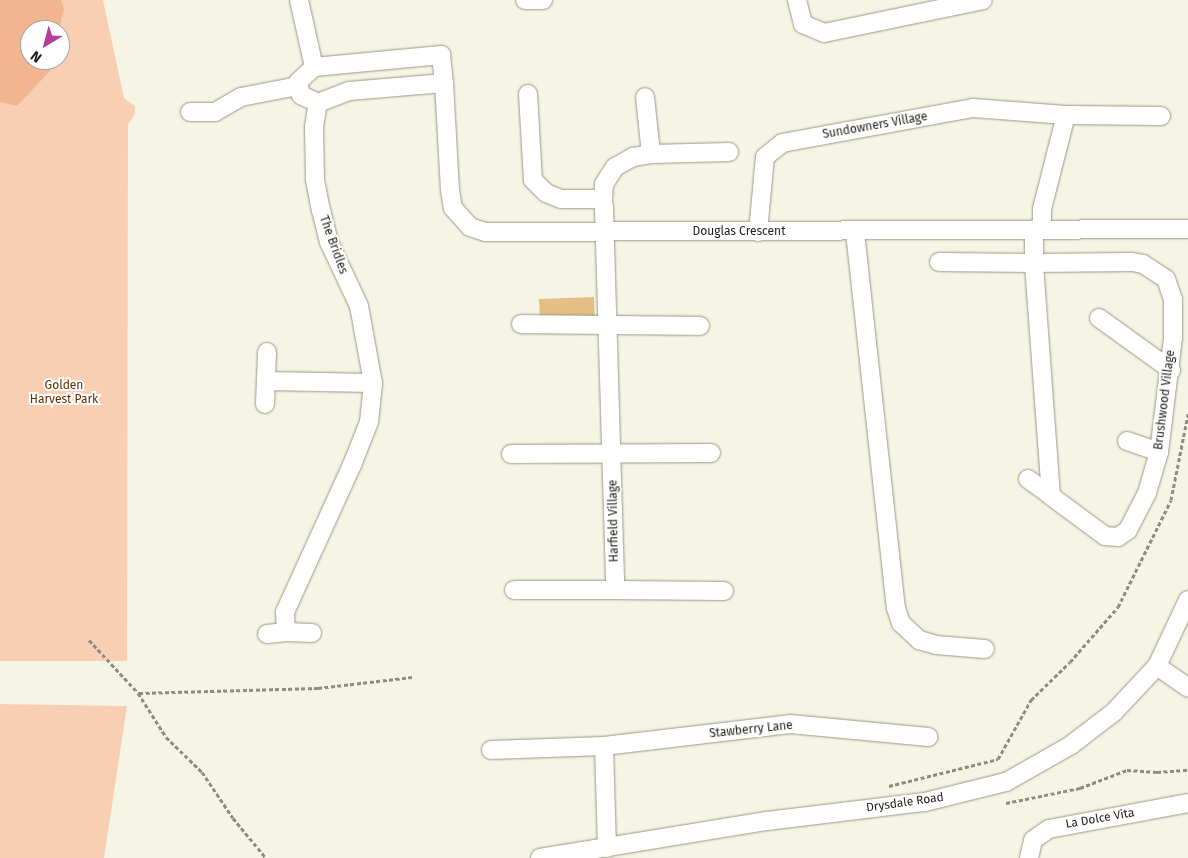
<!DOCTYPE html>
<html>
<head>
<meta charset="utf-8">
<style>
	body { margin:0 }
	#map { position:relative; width:1188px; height:858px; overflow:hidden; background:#f6f5e5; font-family:"Fira Sans",sans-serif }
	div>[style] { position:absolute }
	.green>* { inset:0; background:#f9cfb4 }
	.forest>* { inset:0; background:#f1b690 }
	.building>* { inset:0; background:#e3bf85 }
	.path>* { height:3px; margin-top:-1.5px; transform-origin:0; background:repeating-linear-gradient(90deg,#8c8c80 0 4px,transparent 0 6.5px) }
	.roads { filter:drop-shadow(0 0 1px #989788) drop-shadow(0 0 1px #989788) }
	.street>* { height:18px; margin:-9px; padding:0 9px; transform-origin:9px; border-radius:9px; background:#fff }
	span { translate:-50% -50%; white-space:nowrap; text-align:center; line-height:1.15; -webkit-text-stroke:4px #fff; paint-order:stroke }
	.street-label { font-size:12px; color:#1f1f19 }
	.park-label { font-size:12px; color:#632f00 }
	.north { position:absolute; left:20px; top:20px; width:50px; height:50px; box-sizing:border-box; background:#fff; border:1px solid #a5a5a3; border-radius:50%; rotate:217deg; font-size:14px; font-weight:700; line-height:20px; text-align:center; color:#1f1f19 }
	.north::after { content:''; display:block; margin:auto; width:18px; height:22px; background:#b13e97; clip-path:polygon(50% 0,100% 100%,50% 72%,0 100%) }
</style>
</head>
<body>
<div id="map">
	<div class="green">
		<div style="clip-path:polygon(evenodd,0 0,103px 0,124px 98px,135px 106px,135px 114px,128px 125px,127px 661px,0 661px,0 0,30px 30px,60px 30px,60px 60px,30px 60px,30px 30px)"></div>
		<div style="clip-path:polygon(0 704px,127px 706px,104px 858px,0 858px)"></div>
	</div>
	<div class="forest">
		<div style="clip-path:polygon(0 0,61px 0,64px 9px,59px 30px,30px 30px,30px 60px,52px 60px,50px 71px,17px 106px,0 102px)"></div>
	</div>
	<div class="building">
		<div style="clip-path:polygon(594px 297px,595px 321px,540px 323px,539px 299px)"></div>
	</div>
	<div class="path">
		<div style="left:89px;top:640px;width:72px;rotate:47.2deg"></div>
		<div style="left:138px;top:693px;width:52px;rotate:57.5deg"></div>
		<div style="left:166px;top:737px;width:50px;rotate:44.2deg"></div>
		<div style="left:202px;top:772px;width:55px;rotate:56deg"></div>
		<div style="left:233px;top:818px;width:52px;rotate:50.5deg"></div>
		<div style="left:139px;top:693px;width:179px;rotate:-1.6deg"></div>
		<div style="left:318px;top:688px;width:95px;rotate:-6.7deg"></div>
		<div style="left:889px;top:786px;width:112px;rotate:-13.9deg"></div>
		<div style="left:998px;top:759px;width:68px;rotate:-60.8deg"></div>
		<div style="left:1031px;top:700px;width:54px;rotate:-44.3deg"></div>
		<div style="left:1070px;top:662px;width:73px;rotate:-48.9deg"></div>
		<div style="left:1118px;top:607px;width:119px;rotate:-63.6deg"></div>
		<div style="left:1171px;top:500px;width:88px;rotate:-78.8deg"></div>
		<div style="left:1006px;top:803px;width:76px;rotate:-11.5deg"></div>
		<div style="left:1080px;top:788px;width:50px;rotate:-21deg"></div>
		<div style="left:1127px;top:770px;width:30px;rotate:4deg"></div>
		<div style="left:1157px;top:772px;width:31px;rotate:-4deg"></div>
	</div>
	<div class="roads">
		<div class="street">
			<div style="left:299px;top:0;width:69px;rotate:77.4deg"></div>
			<div style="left:525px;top:0;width:18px"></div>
			<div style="left:797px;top:0;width:25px;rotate:76deg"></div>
			<div style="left:803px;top:24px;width:23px;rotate:23deg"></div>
			<div style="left:824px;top:33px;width:162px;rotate:-11.7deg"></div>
			<div style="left:444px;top:83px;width:95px;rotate:175.2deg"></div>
			<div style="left:349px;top:91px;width:33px;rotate:159deg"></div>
			<div style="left:318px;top:103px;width:19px;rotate:-155deg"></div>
			<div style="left:301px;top:95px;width:13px;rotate:-103deg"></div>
			<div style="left:298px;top:82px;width:22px;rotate:-43deg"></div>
			<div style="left:314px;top:67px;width:128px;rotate:-5.4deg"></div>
			<div style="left:441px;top:55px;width:28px;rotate:84deg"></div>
			<div style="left:444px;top:83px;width:107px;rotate:86.8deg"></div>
			<div style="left:450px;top:190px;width:18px;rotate:81deg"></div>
			<div style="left:453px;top:208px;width:25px;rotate:48deg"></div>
			<div style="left:470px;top:227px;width:16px;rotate:18deg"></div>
			<div style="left:485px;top:232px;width:703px;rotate:-0.24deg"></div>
			<div style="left:528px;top:94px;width:86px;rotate:86.7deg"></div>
			<div style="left:533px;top:180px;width:18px;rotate:45deg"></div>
			<div style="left:546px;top:193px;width:16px;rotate:22deg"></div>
			<div style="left:561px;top:199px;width:42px"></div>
			<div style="left:603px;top:199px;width:10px;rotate:84deg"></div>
			<div style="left:604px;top:209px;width:381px;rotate:88.3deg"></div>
			<div style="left:615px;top:590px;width:109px;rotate:0.5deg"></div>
			<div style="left:190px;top:112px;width:25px"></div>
			<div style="left:215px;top:112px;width:30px;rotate:-30deg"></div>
			<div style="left:241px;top:97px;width:58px;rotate:-10.9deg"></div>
			<div style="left:651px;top:154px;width:78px;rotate:-1.5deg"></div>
			<div style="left:603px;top:199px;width:15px;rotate:-86deg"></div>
			<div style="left:604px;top:184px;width:20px;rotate:-57deg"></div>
			<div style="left:615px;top:167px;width:21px;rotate:-29deg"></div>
			<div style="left:633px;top:157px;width:18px;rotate:-9deg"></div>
			<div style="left:651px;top:154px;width:57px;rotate:-96deg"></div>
			<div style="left:1042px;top:229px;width:20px;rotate:-90deg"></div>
			<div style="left:1042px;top:209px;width:97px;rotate:-75.7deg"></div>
			<div style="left:1066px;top:115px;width:95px;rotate:0.6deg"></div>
			<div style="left:758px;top:232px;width:75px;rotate:-84.7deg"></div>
			<div style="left:765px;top:157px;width:22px;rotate:-39deg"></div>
			<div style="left:782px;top:143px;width:194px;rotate:-10.4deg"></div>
			<div style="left:973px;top:108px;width:93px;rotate:4.3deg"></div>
			<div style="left:855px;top:232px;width:378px;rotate:83.8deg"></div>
			<div style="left:896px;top:608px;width:16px;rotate:72deg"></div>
			<div style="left:901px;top:623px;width:25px;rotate:43deg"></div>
			<div style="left:919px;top:640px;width:18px;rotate:16deg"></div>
			<div style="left:936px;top:645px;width:49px;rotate:4.7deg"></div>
			<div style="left:939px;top:262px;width:95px;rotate:0.6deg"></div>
			<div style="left:1034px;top:263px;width:98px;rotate:-0.6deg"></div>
			<div style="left:1132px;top:262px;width:11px;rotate:10deg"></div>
			<div style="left:1143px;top:264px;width:27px;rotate:33deg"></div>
			<div style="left:1166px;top:279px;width:21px;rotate:71deg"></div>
			<div style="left:1173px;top:299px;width:39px;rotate:90deg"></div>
			<div style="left:1173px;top:338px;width:115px;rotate:97deg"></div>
			<div style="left:1159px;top:452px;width:43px;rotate:106.3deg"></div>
			<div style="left:1147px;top:493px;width:42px;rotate:117.2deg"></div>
			<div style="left:1128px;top:530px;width:12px;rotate:145deg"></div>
			<div style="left:1118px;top:537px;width:13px;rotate:-176deg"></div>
			<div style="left:1105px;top:536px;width:67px;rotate:-143.5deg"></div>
			<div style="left:1051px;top:496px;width:234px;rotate:-94.2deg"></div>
			<div style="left:1034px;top:263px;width:34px;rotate:-90deg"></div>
			<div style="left:1099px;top:318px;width:89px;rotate:35.8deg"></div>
			<div style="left:521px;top:324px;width:179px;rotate:0.6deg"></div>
			<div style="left:266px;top:381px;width:107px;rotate:1.1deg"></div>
			<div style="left:265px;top:404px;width:52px;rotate:-87.8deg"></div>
			<div style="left:1127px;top:441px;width:34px;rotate:19deg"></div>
			<div style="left:511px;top:454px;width:200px;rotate:-0.3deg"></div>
			<div style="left:1028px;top:479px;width:29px;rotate:36deg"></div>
			<div style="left:514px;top:590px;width:101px"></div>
			<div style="left:312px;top:633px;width:26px;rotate:-178deg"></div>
			<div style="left:286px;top:632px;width:20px;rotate:-93deg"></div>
			<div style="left:285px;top:612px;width:162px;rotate:-65.5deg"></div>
			<div style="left:352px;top:465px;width:46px;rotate:-68.4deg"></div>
			<div style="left:369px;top:422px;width:39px;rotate:-84deg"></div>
			<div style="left:373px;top:383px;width:78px;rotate:-100.3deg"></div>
			<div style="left:359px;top:306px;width:71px;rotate:-115.1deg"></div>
			<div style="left:329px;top:242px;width:32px;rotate:-104deg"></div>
			<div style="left:321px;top:211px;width:33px;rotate:-101deg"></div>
			<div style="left:315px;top:179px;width:52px;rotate:-91.1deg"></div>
			<div style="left:314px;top:127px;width:24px;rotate:-81deg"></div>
			<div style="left:267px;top:634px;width:19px;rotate:-6deg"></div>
			<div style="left:1157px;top:666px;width:38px;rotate:35deg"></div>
			<div style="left:604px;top:746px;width:102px;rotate:88.3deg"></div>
			<div style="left:491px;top:750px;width:113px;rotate:-2deg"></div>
			<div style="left:604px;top:746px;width:187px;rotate:-6.7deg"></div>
			<div style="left:790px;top:724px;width:139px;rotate:5.4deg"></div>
			<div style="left:540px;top:858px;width:230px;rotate:-9.3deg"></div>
			<div style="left:767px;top:821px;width:159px;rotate:-6.9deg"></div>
			<div style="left:925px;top:802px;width:83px;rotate:-13.9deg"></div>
			<div style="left:1006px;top:782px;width:75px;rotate:-29.6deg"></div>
			<div style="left:1071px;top:745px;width:54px;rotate:-37.5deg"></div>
			<div style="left:1114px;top:712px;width:63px;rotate:-46.9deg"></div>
			<div style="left:1157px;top:666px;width:73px;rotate:-64.8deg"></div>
			<div style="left:1029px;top:858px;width:18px;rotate:-77deg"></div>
			<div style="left:1033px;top:840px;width:19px;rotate:-35deg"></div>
			<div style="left:1049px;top:829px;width:141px;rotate:-10.6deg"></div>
		</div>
	</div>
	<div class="street-label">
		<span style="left:875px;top:126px;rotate:-10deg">Sundowners Village</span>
		<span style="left:739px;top:232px">Douglas Crescent</span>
		<span style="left:333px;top:245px;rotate:70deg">The Bridles</span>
		<span style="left:1165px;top:400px;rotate:-83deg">Brushwood Village</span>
		<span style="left:614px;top:521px;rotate:-91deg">Harfield Village</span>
		<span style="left:751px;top:730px;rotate:-6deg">Stawberry Lane</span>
		<span style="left:905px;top:803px;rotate:-8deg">Drysdale Road</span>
		<span style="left:1100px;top:819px;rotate:-10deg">La Dolce Vita</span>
	</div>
	<div class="park-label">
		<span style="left:64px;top:393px">Golden<br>Harvest Park</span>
	</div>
	<div class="north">N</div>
</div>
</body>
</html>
